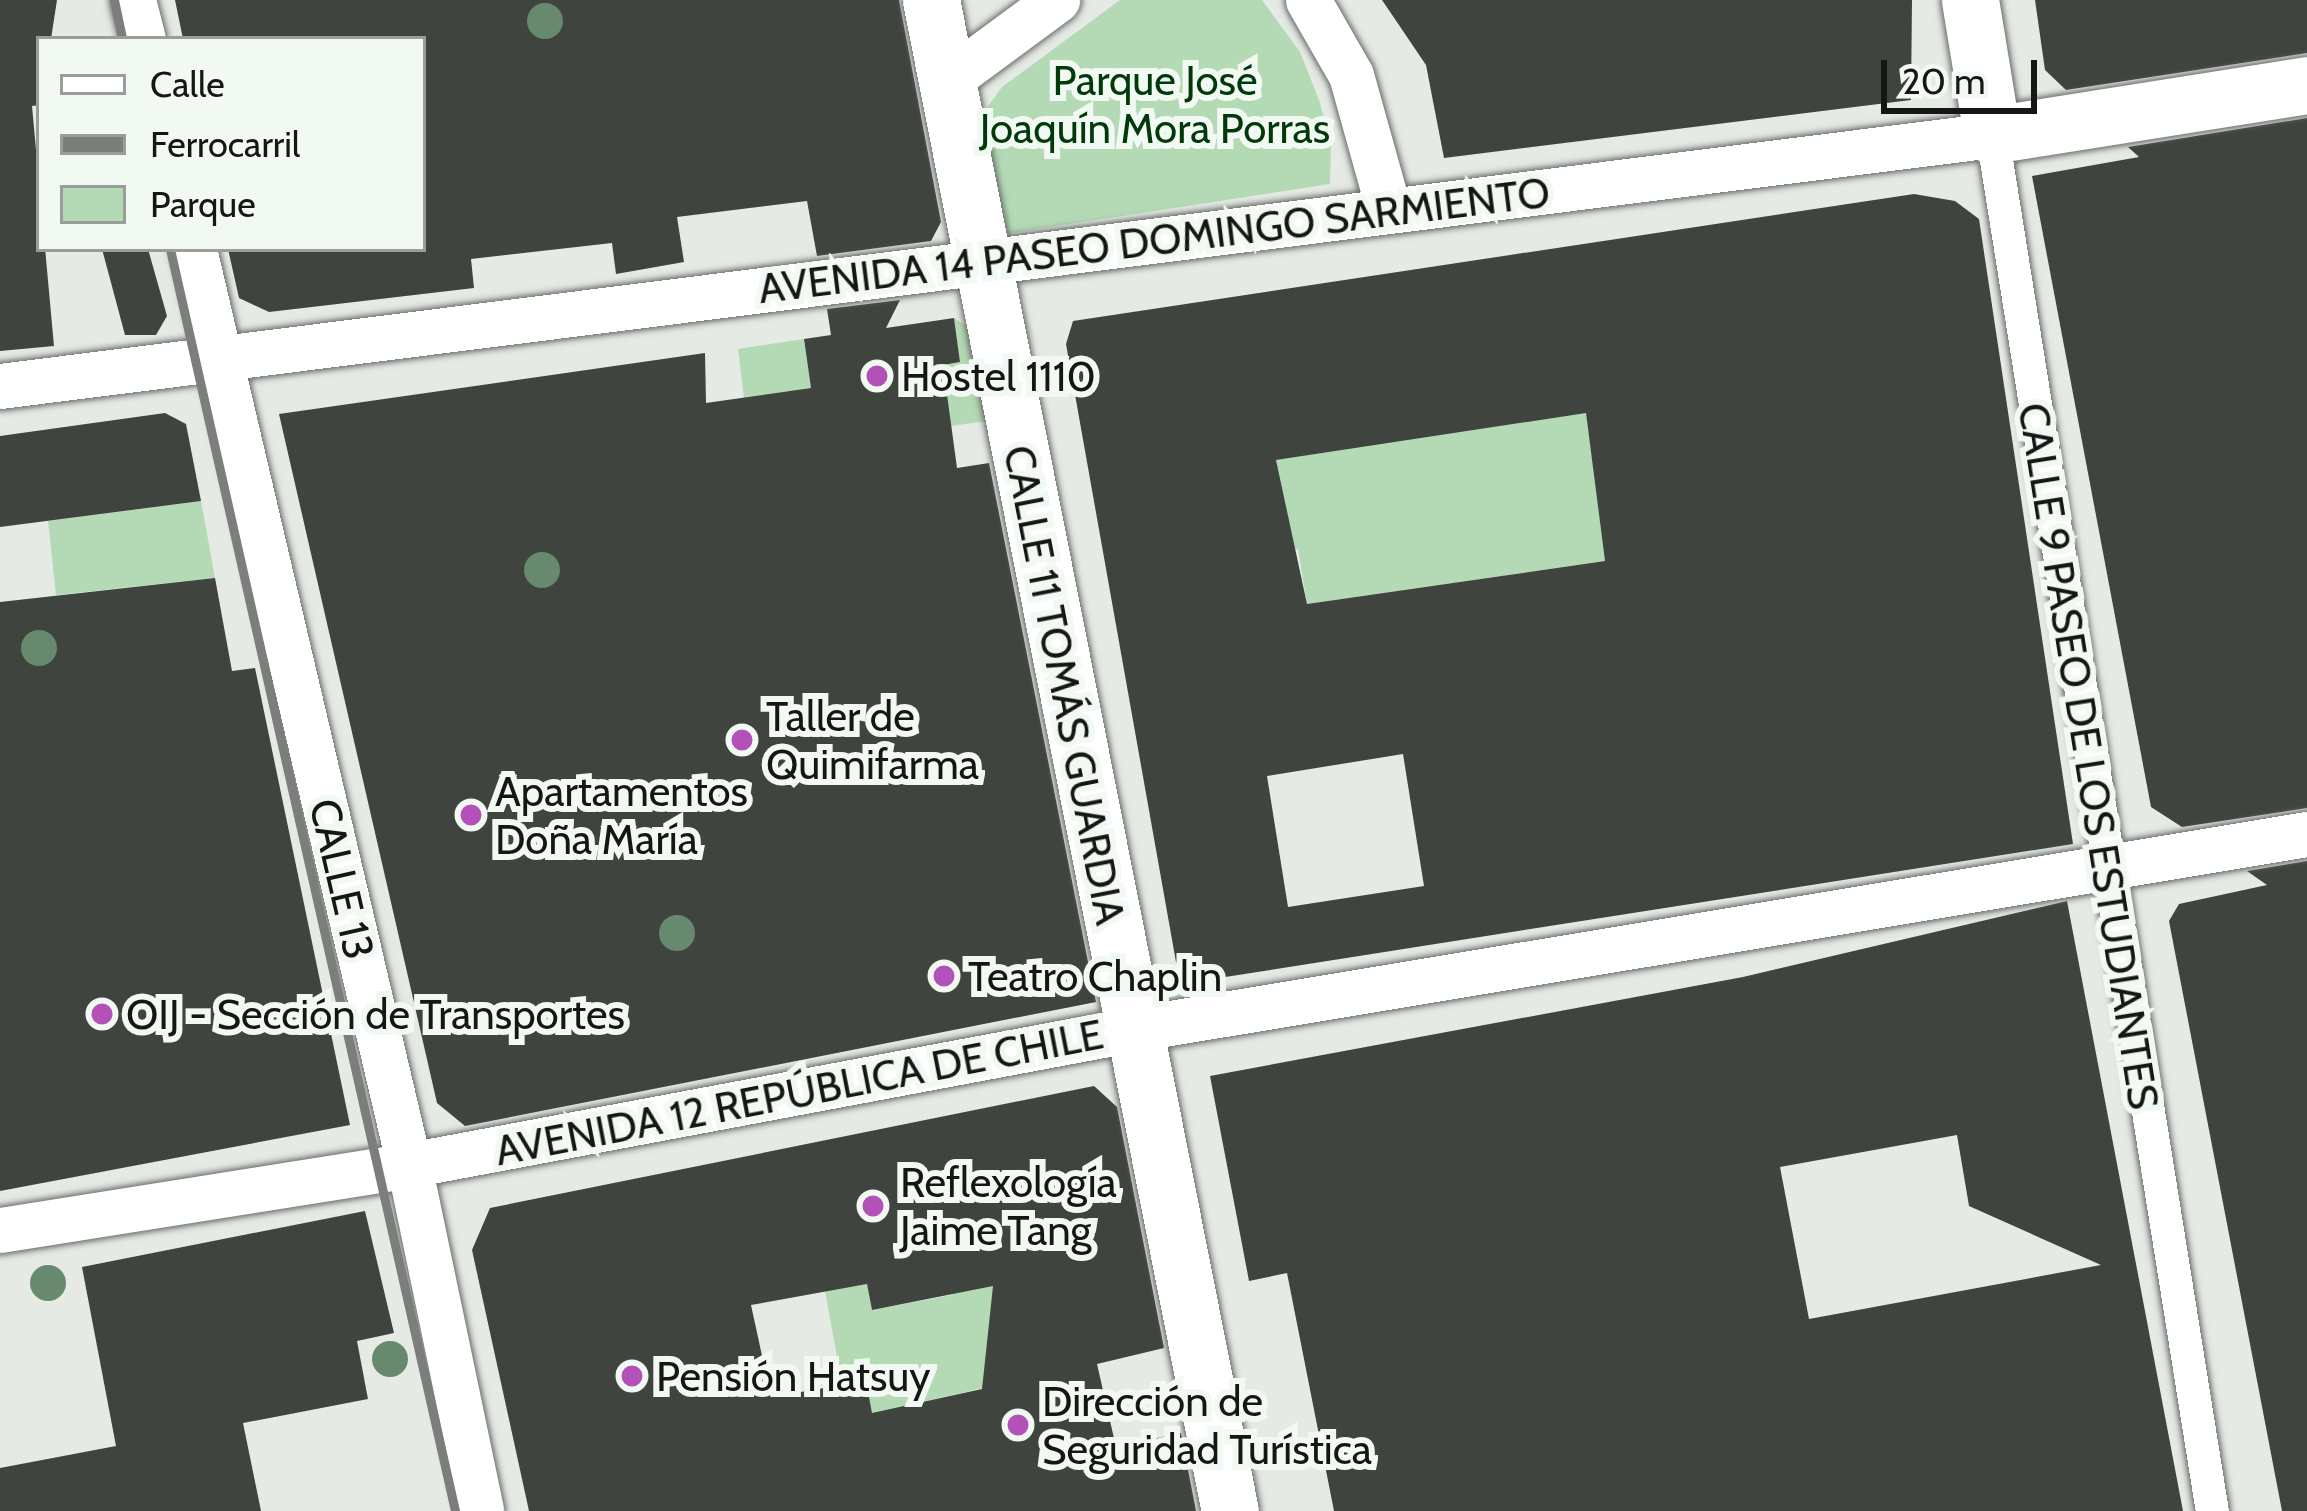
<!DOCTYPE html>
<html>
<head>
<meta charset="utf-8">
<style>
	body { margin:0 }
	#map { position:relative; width:2307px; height:1511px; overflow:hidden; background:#e5eae5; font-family:Cabin,sans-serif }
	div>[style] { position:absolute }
	.green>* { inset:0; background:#b4dab5 }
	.building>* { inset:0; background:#3f443f }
	.roads { filter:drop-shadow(0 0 3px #686d68) drop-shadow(0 0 3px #686d68) }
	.pedestrian>* { height:33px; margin:-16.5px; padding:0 16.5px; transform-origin:16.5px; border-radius:16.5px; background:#fff }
	.minor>* { height:45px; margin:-22.5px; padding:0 22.5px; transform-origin:22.5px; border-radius:22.5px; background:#fff }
	.tertiary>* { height:57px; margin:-28.5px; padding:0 28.5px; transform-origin:28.5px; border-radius:28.5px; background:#fff }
	.rail>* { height:9px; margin:-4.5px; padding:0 4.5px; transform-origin:4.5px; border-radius:4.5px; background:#7b7e7b }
	.trees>* { width:36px; height:36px; margin:-18px; border-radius:50%; background:#67896d }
	.dots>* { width:33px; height:33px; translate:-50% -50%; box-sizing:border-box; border:6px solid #f2f8f2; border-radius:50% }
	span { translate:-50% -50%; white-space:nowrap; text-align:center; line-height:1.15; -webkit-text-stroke:12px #f2f8f2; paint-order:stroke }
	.park-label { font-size:42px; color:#003a0b }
	.street-label { font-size:42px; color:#151615 }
	.poi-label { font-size:42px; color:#151615 }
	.left { translate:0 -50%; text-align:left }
	.legend { position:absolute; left:36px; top:36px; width:390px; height:216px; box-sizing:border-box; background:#f2f8f2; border:3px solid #9a9e9a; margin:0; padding:15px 21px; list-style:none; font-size:36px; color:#151615 }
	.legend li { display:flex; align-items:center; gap:24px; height:60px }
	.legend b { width:60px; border:3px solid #9a9e9a }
	.scale { position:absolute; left:1881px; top:60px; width:156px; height:54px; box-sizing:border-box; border:6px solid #151615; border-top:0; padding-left:15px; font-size:36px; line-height:42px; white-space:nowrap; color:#151615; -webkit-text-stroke:9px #f2f8f2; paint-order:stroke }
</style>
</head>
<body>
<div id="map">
	<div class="green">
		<div style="clip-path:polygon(1120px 0,1262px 0,1300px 52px,1319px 100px,1331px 142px,1330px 184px,1004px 234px,976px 123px,1002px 87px)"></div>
		<div style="clip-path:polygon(954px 318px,967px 326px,987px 421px,951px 426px,943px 365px,960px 362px)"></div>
		<div style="clip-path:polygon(804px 339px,811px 388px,744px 398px,738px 349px)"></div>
		<div style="clip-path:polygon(1586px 411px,1605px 561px,1307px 604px,1298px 549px,1110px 576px,1286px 521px,1276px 460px)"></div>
		<div style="clip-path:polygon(201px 501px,215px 578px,56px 595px,48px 521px)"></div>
		<div style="clip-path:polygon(996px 1260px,983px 1388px,921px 1402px,864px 1453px,866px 1382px,842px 1384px,825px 1291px,867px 1284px,872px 1310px,952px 1295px)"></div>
	</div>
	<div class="building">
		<div style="clip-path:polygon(0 0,57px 0,51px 39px,39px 39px,39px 105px,32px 106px,54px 346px,0 351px)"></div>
		<div style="clip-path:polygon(175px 0,899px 0,941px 222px,931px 241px,817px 256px,807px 201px,677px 217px,684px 262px,616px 274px,612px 243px,471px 259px,474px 288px,269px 312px,239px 298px,228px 249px,423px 249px,423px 39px,183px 39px)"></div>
		<div style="clip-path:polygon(1382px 0,1912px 0,1911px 100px,1444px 158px,1426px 65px)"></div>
		<div style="clip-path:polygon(2035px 0,2307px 0,2307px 53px,2066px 90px,2045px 70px)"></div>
		<div style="clip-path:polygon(2307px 118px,2307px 808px,2182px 827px,2151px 807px,2032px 176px,2139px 157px,2128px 147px)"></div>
		<div style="clip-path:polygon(evenodd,1914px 194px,1955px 201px,1979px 219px,2073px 844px,1206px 980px,1176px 962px,1066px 344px,1073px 321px,1914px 194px,1586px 413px,1605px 561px,1307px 604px,1276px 460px,1586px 413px,1914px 194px,1403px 754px,1424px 886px,1288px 907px,1267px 776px,1403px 754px)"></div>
		<div style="clip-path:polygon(102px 249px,148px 249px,167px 316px,156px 335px,125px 335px)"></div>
		<div style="clip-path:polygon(900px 300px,886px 328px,954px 318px,960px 362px,943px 365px,957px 468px,989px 463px,1096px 1002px,465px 1126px,437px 1103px,279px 414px,705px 353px,706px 403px,811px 388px,804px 339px,831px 335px,827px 309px)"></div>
		<div style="clip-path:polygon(165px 413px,186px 424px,201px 501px,0 527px,0 436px)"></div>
		<div style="clip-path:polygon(215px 578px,232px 671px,255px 668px,350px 1125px,0 1191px,0 602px)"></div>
		<div style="clip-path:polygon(2307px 861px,2307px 1511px,2282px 1511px,2169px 921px,2179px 904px,2267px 885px,2247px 871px)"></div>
		<div style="clip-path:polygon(evenodd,2067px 901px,2183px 1511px,1334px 1511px,1287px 1273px,1249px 1281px,1210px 1076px,1743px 977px,2067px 901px,1957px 1135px,1969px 1206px,2101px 1265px,1809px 1319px,1780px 1167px,1957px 1135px)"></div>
		<div style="clip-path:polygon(evenodd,1094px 1086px,1117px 1107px,1164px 1348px,1097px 1364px,1116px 1447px,1181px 1433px,1196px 1511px,529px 1511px,472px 1250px,490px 1208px,1094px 1086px,867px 1284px,872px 1310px,993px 1286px,982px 1389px,872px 1413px,866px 1381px,771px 1397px,751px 1305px,867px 1284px)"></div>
		<div style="clip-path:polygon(365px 1211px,394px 1333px,357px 1341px,368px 1399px,243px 1423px,261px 1511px,0 1511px,0 1468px,116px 1446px,82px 1267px)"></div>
	</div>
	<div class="roads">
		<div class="pedestrian">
			<div style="left:1992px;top:135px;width:1393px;rotate:80.92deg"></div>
		</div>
		<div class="minor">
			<div style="left:133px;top:0;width:40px;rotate:75.6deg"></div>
			<div style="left:1308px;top:0;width:86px;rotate:60.2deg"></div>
			<div style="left:1351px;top:75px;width:141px;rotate:74.4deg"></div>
			<div style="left:947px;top:81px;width:137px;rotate:-36.4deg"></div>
			<div style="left:194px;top:249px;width:941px;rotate:76.79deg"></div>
			<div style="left:409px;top:1165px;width:353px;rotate:78.2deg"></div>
			<div style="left:0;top:386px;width:2008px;rotate:-7.18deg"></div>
			<div style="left:0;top:1230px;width:414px;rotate:-9deg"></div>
			<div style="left:409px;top:1165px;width:738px;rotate:-10.62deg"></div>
			<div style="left:1134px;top:1029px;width:1189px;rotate:-9.44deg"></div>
		</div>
		<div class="tertiary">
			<div style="left:931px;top:0;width:1540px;rotate:78.81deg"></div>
			<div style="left:1970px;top:0;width:137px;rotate:80.7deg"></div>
			<div style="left:1992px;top:135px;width:319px;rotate:-9deg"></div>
		</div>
	</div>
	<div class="rail">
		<div style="left:114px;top:0;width:40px;rotate:78deg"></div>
		<div style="left:170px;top:249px;width:1294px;rotate:77.27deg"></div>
	</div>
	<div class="trees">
		<div style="left:545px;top:21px"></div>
		<div style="left:542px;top:570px"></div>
		<div style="left:39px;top:648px"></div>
		<div style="left:677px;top:933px"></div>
		<div style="left:48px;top:1283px"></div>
		<div style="left:390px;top:1359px"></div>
	</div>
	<div class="dots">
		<div style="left:877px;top:376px;background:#b451b8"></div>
		<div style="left:742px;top:740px;background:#b451b8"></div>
		<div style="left:471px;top:815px;background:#b451b8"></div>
		<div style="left:944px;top:976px;background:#b451b8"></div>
		<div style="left:102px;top:1014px;background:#b451b8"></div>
		<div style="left:873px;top:1206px;background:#b451b8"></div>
		<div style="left:632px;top:1376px;background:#b451b8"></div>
		<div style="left:1018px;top:1425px;background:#b451b8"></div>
	</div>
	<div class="park-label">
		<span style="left:1155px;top:104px">Parque José<br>Joaquín Mora Porras</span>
	</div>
	<div class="street-label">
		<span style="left:1154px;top:240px;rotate:-7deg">AVENIDA 14 PASEO DOMINGO SARMIENTO</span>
		<span style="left:1065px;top:685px;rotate:79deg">CALLE 11 TOMÁS GUARDIA</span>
		<span style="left:2089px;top:756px;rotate:81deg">CALLE 9 PASEO DE LOS ESTUDIANTES</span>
		<span style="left:342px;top:879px;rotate:77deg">CALLE 13</span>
		<span style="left:799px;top:1092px;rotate:-11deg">AVENIDA 12 REPÚBLICA DE CHILE</span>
	</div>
	<div class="poi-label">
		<span class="left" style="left:901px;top:376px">Hostel 1110</span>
		<span class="left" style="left:766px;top:740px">Taller de<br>Quimifarma</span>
		<span class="left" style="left:495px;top:815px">Apartamentos<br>Doña María</span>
		<span class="left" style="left:968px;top:976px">Teatro Chaplin</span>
		<span class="left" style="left:126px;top:1014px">OIJ - Sección de Transportes</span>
		<span class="left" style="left:900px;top:1206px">Reflexología<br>Jaime Tang</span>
		<span class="left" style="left:656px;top:1376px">Pensión Hatsuy</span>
		<span class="left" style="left:1042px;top:1425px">Dirección de<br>Seguridad Turística</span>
	</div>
	<ul class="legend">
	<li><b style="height:15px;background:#fff"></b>Calle</li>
	<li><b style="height:15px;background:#7b7e7b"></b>Ferrocarril</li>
	<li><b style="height:33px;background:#b4dab5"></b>Parque</li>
	</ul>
	<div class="scale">20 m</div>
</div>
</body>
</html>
